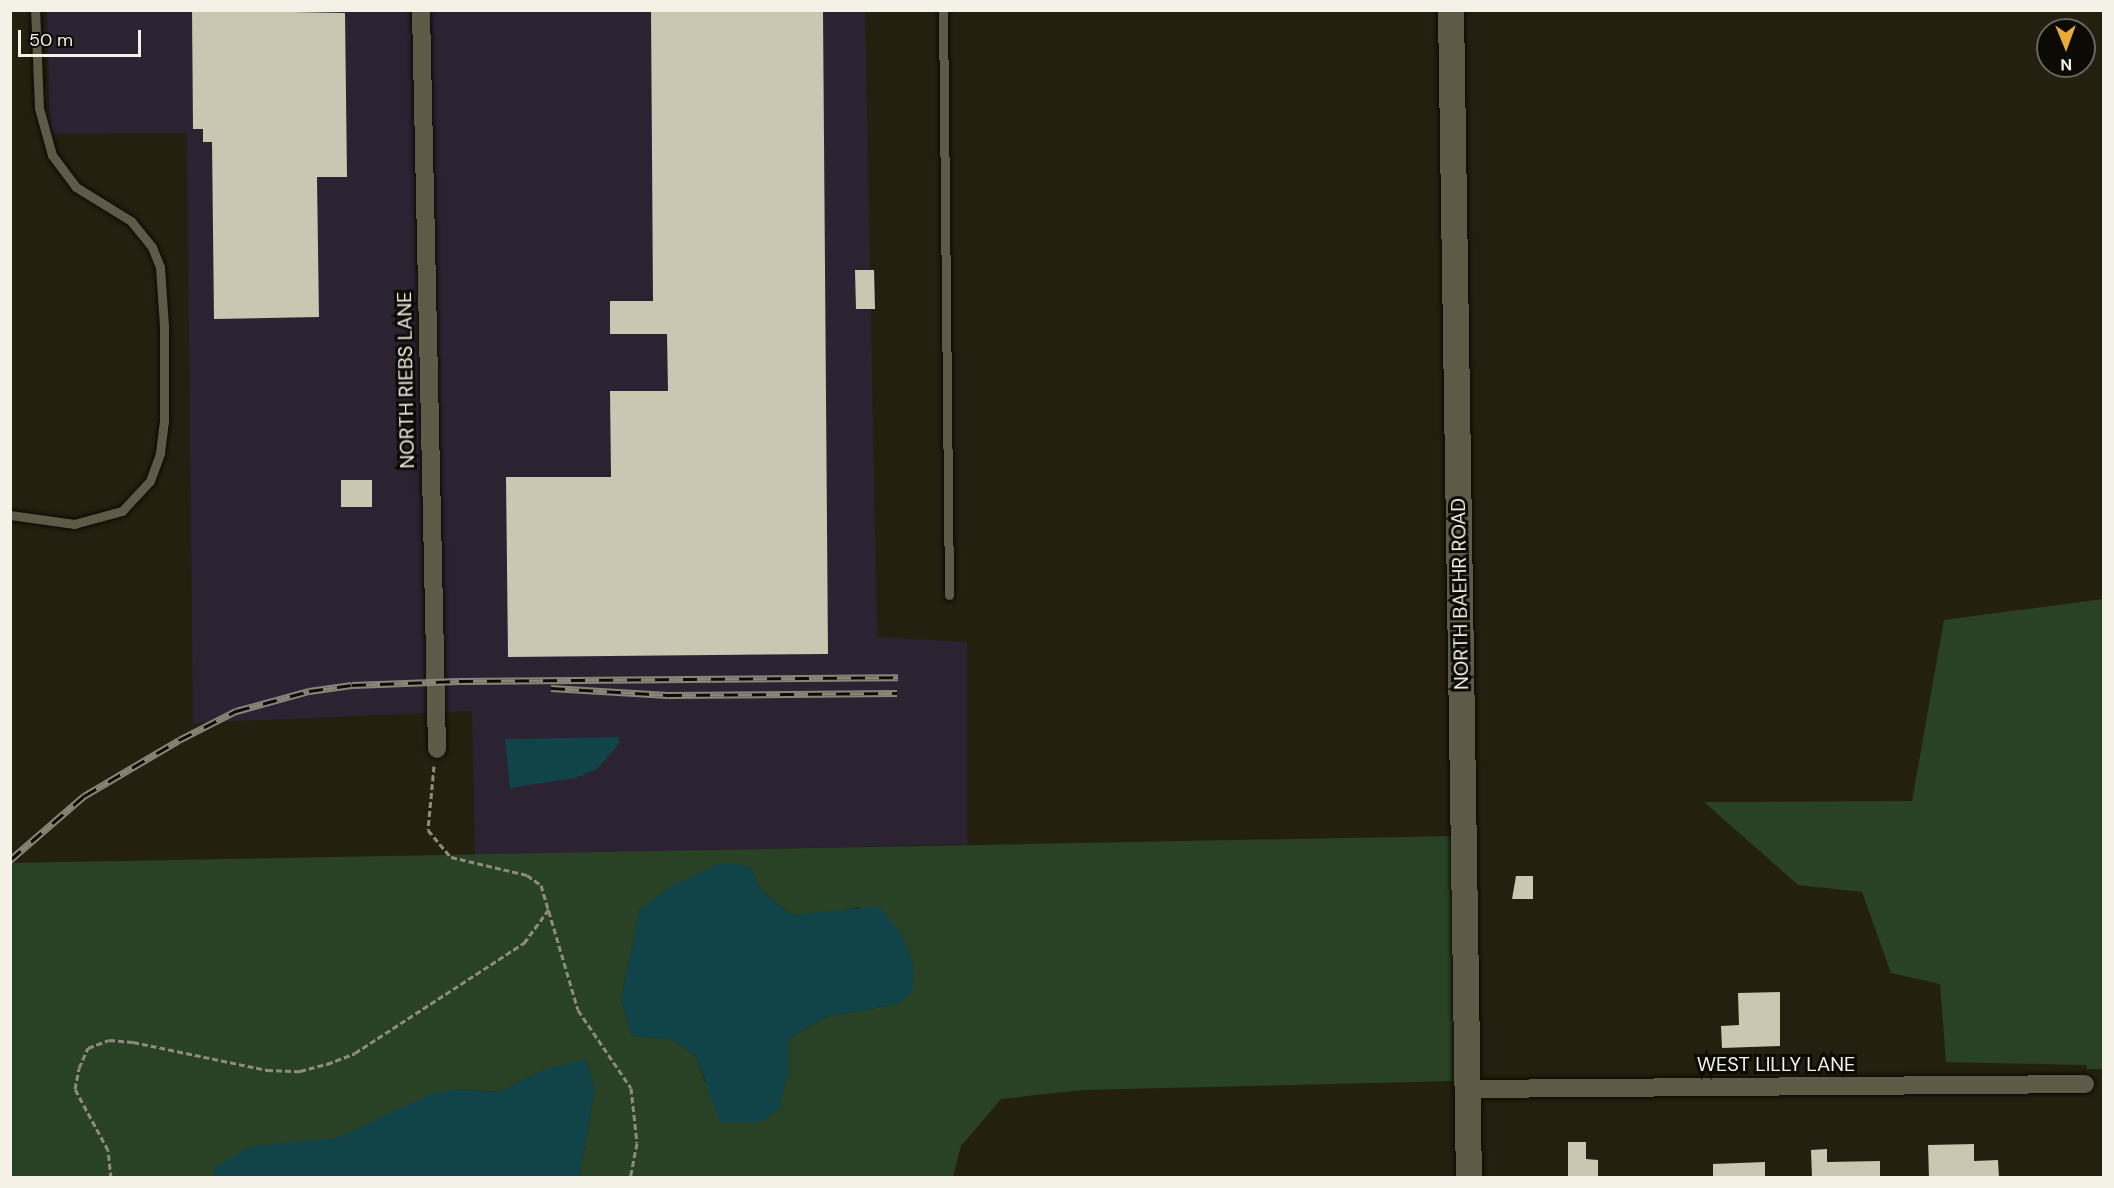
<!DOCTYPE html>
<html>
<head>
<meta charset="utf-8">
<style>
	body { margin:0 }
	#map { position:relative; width:2114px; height:1188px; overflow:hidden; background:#232010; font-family:"DM Sans",sans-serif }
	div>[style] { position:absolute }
	.industrial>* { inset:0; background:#2b2332 }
	.green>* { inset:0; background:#294225 }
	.water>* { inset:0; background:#104449 }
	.building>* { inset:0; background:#c9c6b1 }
	.path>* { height:3px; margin-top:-1.5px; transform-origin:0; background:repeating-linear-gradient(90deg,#8d8b7d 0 6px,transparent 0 9px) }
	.roads { filter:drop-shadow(0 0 2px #0d0900) drop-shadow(0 0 2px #0d0900) }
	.lane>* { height:9px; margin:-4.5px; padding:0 4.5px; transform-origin:4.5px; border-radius:4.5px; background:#5d5a48 }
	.street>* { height:18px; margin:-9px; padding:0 9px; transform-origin:9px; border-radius:9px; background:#5d5a48 }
	.secondary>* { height:26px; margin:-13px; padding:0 13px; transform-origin:13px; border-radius:13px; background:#5d5a48 }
	.rail>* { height:7px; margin-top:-3.5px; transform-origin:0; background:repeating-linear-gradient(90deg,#0b0a04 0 14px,#898678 0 28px); box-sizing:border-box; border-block:2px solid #898678 }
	span { translate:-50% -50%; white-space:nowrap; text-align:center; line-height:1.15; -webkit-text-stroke:6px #0b0a04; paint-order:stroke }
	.street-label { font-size:20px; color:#f4f2e7 }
	.frame { position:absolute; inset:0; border:12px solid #f4f2e7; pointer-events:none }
	.north { position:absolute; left:2036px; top:18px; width:60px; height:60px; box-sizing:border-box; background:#0b0a04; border:2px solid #68675f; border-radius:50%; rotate:179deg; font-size:16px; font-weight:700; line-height:24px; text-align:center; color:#f4f2e7 }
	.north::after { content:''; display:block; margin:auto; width:21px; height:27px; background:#eba93a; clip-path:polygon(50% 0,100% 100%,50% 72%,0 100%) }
	.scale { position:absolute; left:18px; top:30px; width:123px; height:27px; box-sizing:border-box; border:3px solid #f4f2e7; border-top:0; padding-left:8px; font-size:18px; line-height:21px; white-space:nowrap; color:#f4f2e7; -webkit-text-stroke:4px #0b0a04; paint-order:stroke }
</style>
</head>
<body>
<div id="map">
	<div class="industrial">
		<div style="clip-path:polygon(47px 11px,865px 11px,877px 637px,967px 642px,967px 844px,475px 856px,472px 711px,193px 723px,187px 133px,50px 134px)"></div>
	</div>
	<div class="green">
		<div style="clip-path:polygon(2103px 599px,2103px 1069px,2087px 1069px,2086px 1065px,1946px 1062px,1940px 984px,1891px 973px,1862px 892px,1798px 885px,1704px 802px,1912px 801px,1944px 620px)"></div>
		<div style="clip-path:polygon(evenodd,1452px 836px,1455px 1081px,1083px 1090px,1001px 1099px,961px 1146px,953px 1177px,579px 1177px,595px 1090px,586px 1060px,545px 1069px,498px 1092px,459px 1089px,337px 1138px,215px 1167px,213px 1177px,11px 1177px,10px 863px,1452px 836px,750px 866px,761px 891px,792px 915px,823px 914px,859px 907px,898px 1004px,825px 1017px,788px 1039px,788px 1073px,705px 1083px,696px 1056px,672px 1039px,632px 1036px,621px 999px,640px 909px,750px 866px)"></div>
	</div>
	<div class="water">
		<div style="clip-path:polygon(619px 737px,618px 745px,597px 769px,575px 778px,510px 788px,505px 739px)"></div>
		<div style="clip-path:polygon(721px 863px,750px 866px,761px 891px,792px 915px,879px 906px,900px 932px,914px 966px,913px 990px,898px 1004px,825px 1017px,788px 1039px,788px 1073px,779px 1109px,760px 1122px,720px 1122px,696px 1056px,672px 1039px,632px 1036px,621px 999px,640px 909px,671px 886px)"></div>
		<div style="clip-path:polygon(586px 1059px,595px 1090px,579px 1177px,213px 1177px,215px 1167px,251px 1146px,337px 1138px,433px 1093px,459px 1089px,498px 1092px,545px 1069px)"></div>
	</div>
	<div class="building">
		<div style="clip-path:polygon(192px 10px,345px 13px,347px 177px,317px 177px,319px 317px,214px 319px,212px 142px,203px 142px,203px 129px,193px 129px)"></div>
		<div style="clip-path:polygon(651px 10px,823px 10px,828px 654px,508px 657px,506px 477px,611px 477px,610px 391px,668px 391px,667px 334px,610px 334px,610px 301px,653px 301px)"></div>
		<div style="clip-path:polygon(855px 270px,874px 270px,875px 309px,856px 309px)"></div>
		<div style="clip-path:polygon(341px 480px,372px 480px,372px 507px,341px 507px)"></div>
		<div style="clip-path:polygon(1516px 876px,1533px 876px,1533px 899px,1512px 899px)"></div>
		<div style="clip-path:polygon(1780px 992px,1780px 1046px,1722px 1048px,1721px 1026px,1739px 1025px,1738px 993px)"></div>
		<div style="clip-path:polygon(1568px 1142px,1586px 1142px,1586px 1159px,1598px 1160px,1598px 1178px,1568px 1178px)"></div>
		<div style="clip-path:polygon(1974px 1144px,1974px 1161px,1998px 1160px,1999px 1178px,1929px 1178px,1928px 1145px)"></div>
		<div style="clip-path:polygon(1827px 1149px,1827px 1162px,1880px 1161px,1880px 1178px,1812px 1178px,1811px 1150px)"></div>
		<div style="clip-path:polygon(1765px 1162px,1765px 1178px,1713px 1178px,1713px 1164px)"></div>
	</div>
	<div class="path">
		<div style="left:434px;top:766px;width:64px;rotate:95.4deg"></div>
		<div style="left:428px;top:830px;width:35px;rotate:50deg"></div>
		<div style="left:451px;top:857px;width:78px;rotate:13.3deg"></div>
		<div style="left:527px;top:875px;width:17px;rotate:36deg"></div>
		<div style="left:541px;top:885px;width:130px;rotate:73.5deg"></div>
		<div style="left:578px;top:1010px;width:94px;rotate:55.8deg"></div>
		<div style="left:631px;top:1088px;width:55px;rotate:83.8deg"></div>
		<div style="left:637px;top:1143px;width:36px;rotate:101deg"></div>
		<div style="left:111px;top:1178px;width:28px;rotate:-96deg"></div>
		<div style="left:108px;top:1150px;width:69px;rotate:-118.4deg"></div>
		<div style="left:75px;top:1089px;width:21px;rotate:-79deg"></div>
		<div style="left:79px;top:1068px;width:22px;rotate:-66deg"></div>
		<div style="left:88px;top:1048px;width:22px;rotate:-21deg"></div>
		<div style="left:109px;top:1040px;width:24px;rotate:5deg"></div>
		<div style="left:133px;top:1042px;width:137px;rotate:11.8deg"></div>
		<div style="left:267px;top:1070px;width:33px;rotate:2deg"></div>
		<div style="left:300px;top:1071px;width:28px;rotate:-15deg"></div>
		<div style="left:327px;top:1064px;width:30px;rotate:-21deg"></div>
		<div style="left:355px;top:1053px;width:202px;rotate:-33.1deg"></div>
		<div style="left:524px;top:943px;width:42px;rotate:-53.7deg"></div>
	</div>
	<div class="roads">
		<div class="lane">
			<div style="left:943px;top:10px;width:585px;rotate:89.41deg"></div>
			<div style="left:10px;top:515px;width:65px;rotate:8deg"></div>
			<div style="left:74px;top:524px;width:50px;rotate:-15.2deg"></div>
			<div style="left:122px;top:511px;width:41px;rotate:-47deg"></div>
			<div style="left:150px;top:481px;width:30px;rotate:-70deg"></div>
			<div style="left:160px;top:453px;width:31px;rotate:-83deg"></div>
			<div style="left:164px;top:422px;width:96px;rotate:-90deg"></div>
			<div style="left:164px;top:326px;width:59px;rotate:-93.9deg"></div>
			<div style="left:160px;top:267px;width:22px;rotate:-112deg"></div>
			<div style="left:152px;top:247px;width:33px;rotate:-129deg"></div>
			<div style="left:131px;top:221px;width:65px;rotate:-148.3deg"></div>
			<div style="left:76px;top:187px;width:40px;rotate:-127deg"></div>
			<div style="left:52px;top:155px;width:49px;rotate:-105.5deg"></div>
			<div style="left:39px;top:108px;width:98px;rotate:-92.3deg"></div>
		</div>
		<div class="street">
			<div style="left:421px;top:10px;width:739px;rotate:88.76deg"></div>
			<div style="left:1468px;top:1089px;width:617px;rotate:-0.46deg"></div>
		</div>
		<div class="secondary">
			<div style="left:1451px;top:10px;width:1168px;rotate:89.12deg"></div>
		</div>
	</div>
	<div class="rail">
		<div style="left:551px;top:688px;width:117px;rotate:3.4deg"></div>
		<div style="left:668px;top:695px;width:229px;rotate:-0.5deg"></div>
		<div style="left:10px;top:860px;width:98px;rotate:-40.9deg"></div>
		<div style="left:84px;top:796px;width:110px;rotate:-30.5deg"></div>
		<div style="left:179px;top:740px;width:64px;rotate:-27deg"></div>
		<div style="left:236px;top:711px;width:76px;rotate:-15.3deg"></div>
		<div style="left:309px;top:691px;width:43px;rotate:-7.9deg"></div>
		<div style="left:352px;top:685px;width:107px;rotate:-2.1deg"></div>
		<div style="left:459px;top:681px;width:439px;rotate:-0.5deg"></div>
	</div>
	<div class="street-label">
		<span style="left:406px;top:380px;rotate:-91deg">NORTH RIEBS LANE</span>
		<span style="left:1460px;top:594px;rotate:-91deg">NORTH BAEHR ROAD</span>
		<span style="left:1776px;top:1064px">WEST LILLY LANE</span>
	</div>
	<div class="frame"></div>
	<div class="north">N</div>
	<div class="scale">50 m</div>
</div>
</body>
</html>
